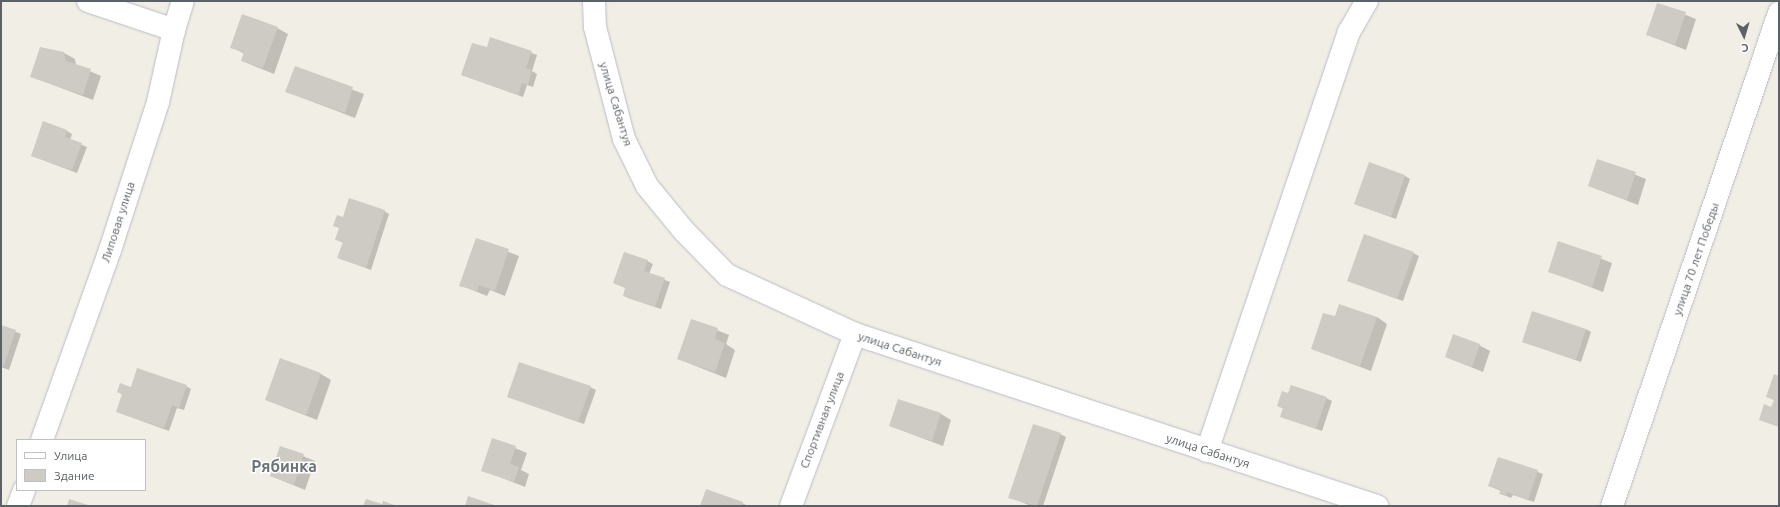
<!DOCTYPE html>
<html>
<head>
<meta charset="utf-8">
<style>
	body { margin:0 }
	#map { position:relative; width:1780px; height:507px; overflow:hidden; background:#f1eee5; font-family:Ubuntu,sans-serif }
	div>[style] { position:absolute }
	.shadow>* { inset:0; background:#0003 }
	.building>* { inset:0; background:#cecbc4 }
	.roads { filter:drop-shadow(0 0 1px #b9bdc2) drop-shadow(0 0 1px #b9bdc2) }
	.street>* { height:22px; margin:-11px; padding:0 11px; transform-origin:11px; border-radius:11px; background:#fff }
	.secondary>* { height:22px; margin:-11px; padding:0 11px; transform-origin:11px; border-radius:11px; background:#fff }
	span { translate:-50% -50%; white-space:nowrap; text-align:center; line-height:1.15; -webkit-text-stroke:3px #fff; paint-order:stroke }
	.street-label { font-size:12px; color:#5c6167 }
	.district-label { font-size:16px; color:#6d7379; font-weight:700 }
	.frame { position:absolute; inset:0; border:2px solid #5c6167; pointer-events:none }
	.legend { position:absolute; left:16px; top:439px; width:130px; height:52px; box-sizing:border-box; background:#fff; border:1px solid #bec0c2; margin:0; padding:5px 7px; list-style:none; font-size:12px; color:#5c6167 }
	.legend li { display:flex; align-items:center; gap:8px; height:20px }
	.legend b { width:20px; border:1px solid #bec0c2 }
	.north { position:absolute; left:1724px; top:16px; width:40px; height:40px; -webkit-text-stroke:3px #fff; paint-order:stroke; rotate:175deg; font-size:11px; font-weight:700; line-height:16px; text-align:center; color:#5c6167 }
	.north::after { content:''; display:block; margin:auto; width:14px; height:18px; background:#5c6167; clip-path:polygon(50% 0,100% 100%,50% 72%,0 100%) }
</style>
</head>
<body>
<div id="map">
	<div class="shadow">
		<div style="clip-path:polygon(1658px 4px,1696px 19px,1686px 50px,1648px 35px)"></div>
		<div style="clip-path:polygon(277px 28px,288px 34px,274px 74px,242px 61px,245px 54px,231px 47px)"></div>
		<div style="clip-path:polygon(491px 38px,537px 55px,532px 71px,537px 74px,533px 87px,527px 85px,523px 97px,462px 75px,487px 49px)"></div>
		<div style="clip-path:polygon(64px 53px,75px 59px,76px 65px,101px 76px,93px 100px,32px 77px)"></div>
		<div style="clip-path:polygon(295px 68px,364px 94px,355px 118px,287px 92px)"></div>
		<div style="clip-path:polygon(43px 122px,67px 131px,72px 134px,70px 140px,87px 147px,77px 173px,32px 156px)"></div>
		<div style="clip-path:polygon(1598px 160px,1646px 179px,1638px 205px,1589px 186px)"></div>
		<div style="clip-path:polygon(1405px 176px,1410px 179px,1396px 219px,1355px 204px)"></div>
		<div style="clip-path:polygon(384px 211px,389px 214px,371px 270px,339px 258px,343px 243px,336px 239px,343px 218px)"></div>
		<div style="clip-path:polygon(476px 239px,519px 256px,505px 296px,490px 290px,487px 296px,460px 285px)"></div>
		<div style="clip-path:polygon(1559px 242px,1612px 263px,1603px 292px,1549px 271px)"></div>
		<div style="clip-path:polygon(1413px 253px,1419px 256px,1403px 301px,1348px 281px)"></div>
		<div style="clip-path:polygon(647px 261px,653px 264px,649px 274px,670px 282px,661px 309px,628px 298px,624px 295px,626px 288px,614px 283px)"></div>
		<div style="clip-path:polygon(1377px 317px,1387px 324px,1371px 371px,1312px 349px,1335px 318px)"></div>
		<div style="clip-path:polygon(692px 320px,729px 335px,726px 344px,735px 350px,726px 378px,678px 359px)"></div>
		<div style="clip-path:polygon(1px 326px,21px 334px,9px 370px,1px 367px)"></div>
		<div style="clip-path:polygon(1586px 329px,1591px 332px,1581px 362px,1523px 342px)"></div>
		<div style="clip-path:polygon(1479px 345px,1490px 351px,1483px 372px,1446px 357px)"></div>
		<div style="clip-path:polygon(321px 374px,331px 380px,317px 420px,266px 400px)"></div>
		<div style="clip-path:polygon(186px 386px,191px 389px,184px 410px,177px 408px,169px 431px,117px 412px,123px 395px,118px 392px,131px 388px)"></div>
		<div style="clip-path:polygon(590px 387px,596px 390px,584px 424px,508px 397px)"></div>
		<div style="clip-path:polygon(1326px 398px,1332px 401px,1322px 431px,1281px 416px,1284px 409px,1278px 406px)"></div>
		<div style="clip-path:polygon(941px 414px,951px 420px,943px 446px,890px 426px)"></div>
		<div style="clip-path:polygon(1060px 434px,1066px 437px,1043px 506px,1031px 506px,1009px 497px)"></div>
		<div style="clip-path:polygon(493px 439px,527px 453px,521px 470px,529px 474px,525px 487px,482px 470px)"></div>
		<div style="clip-path:polygon(281px 447px,315px 461px,305px 490px,271px 476px)"></div>
		<div style="clip-path:polygon(1498px 458px,1543px 474px,1534px 502px,1513px 495px,1511px 498px,1506px 496px,1500px 493px,1501px 491px,1489px 486px)"></div>
		<div style="clip-path:polygon(367px 500px,382px 506px,384px 502px,395px 506px,365px 506px)"></div>
		<div style="clip-path:polygon(742px 503px,748px 506px,701px 506px)"></div>
	</div>
	<div class="building">
		<div style="clip-path:polygon(1657px 3px,1686px 12px,1675px 45px,1646px 35px)"></div>
		<div style="clip-path:polygon(242px 14px,278px 27px,263px 68px,241px 61px,244px 52px,230px 48px)"></div>
		<div style="clip-path:polygon(490px 37px,532px 51px,526px 68px,532px 70px,528px 85px,522px 83px,518px 95px,461px 75px,472px 43px,487px 47px)"></div>
		<div style="clip-path:polygon(40px 47px,64px 52px,66px 61px,91px 69px,83px 95px,30px 77px)"></div>
		<div style="clip-path:polygon(295px 66px,353px 87px,345px 113px,285px 92px)"></div>
		<div style="clip-path:polygon(43px 121px,67px 130px,65px 137px,82px 143px,72px 170px,31px 156px)"></div>
		<div style="clip-path:polygon(1597px 159px,1636px 172px,1627px 200px,1588px 186px)"></div>
		<div style="clip-path:polygon(1369px 162px,1405px 175px,1391px 217px,1354px 204px)"></div>
		<div style="clip-path:polygon(349px 198px,385px 210px,366px 268px,337px 258px,343px 242px,335px 240px,339px 228px,333px 226px,337px 215px,343px 217px)"></div>
		<div style="clip-path:polygon(1364px 234px,1414px 252px,1397px 299px,1347px 281px)"></div>
		<div style="clip-path:polygon(476px 238px,509px 249px,495px 291px,479px 285px,477px 291px,459px 286px)"></div>
		<div style="clip-path:polygon(1558px 241px,1602px 256px,1592px 287px,1548px 272px)"></div>
		<div style="clip-path:polygon(624px 252px,648px 260px,644px 271px,665px 278px,655px 307px,623px 296px,625px 288px,613px 283px)"></div>
		<div style="clip-path:polygon(1339px 304px,1377px 317px,1360px 366px,1311px 349px,1323px 313px,1335px 316px)"></div>
		<div style="clip-path:polygon(1532px 311px,1586px 329px,1576px 360px,1522px 342px)"></div>
		<div style="clip-path:polygon(691px 319px,718px 328px,715px 339px,725px 343px,715px 372px,677px 359px)"></div>
		<div style="clip-path:polygon(1px 325px,16px 330px,3px 368px,1px 367px)"></div>
		<div style="clip-path:polygon(1453px 334px,1480px 344px,1472px 367px,1445px 357px)"></div>
		<div style="clip-path:polygon(280px 358px,321px 373px,306px 415px,265px 400px)"></div>
		<div style="clip-path:polygon(519px 362px,591px 386px,578px 422px,507px 397px)"></div>
		<div style="clip-path:polygon(137px 368px,187px 385px,179px 408px,172px 405px,164px 428px,116px 412px,122px 394px,117px 392px,120px 383px,131px 387px)"></div>
		<div style="clip-path:polygon(1774px 374px,1779px 376px,1779px 427px,1759px 420px,1764px 404px,1771px 407px,1774px 400px,1766px 397px)"></div>
		<div style="clip-path:polygon(1291px 385px,1327px 397px,1316px 429px,1280px 417px,1283px 408px,1277px 406px,1282px 391px,1288px 393px)"></div>
		<div style="clip-path:polygon(898px 399px,941px 413px,932px 441px,889px 426px)"></div>
		<div style="clip-path:polygon(1033px 424px,1061px 433px,1037px 506px,1008px 498px)"></div>
		<div style="clip-path:polygon(492px 438px,516px 446px,510px 464px,519px 467px,514px 482px,481px 471px)"></div>
		<div style="clip-path:polygon(280px 446px,304px 454px,294px 485px,270px 476px)"></div>
		<div style="clip-path:polygon(1498px 457px,1538px 470px,1528px 500px,1507px 492px,1506px 496px,1499px 494px,1501px 490px,1488px 486px)"></div>
		<div style="clip-path:polygon(706px 489px,743px 502px,742px 506px,700px 506px)"></div>
		<div style="clip-path:polygon(468px 496px,497px 506px,465px 506px)"></div>
		<div style="clip-path:polygon(69px 499px,91px 506px,67px 506px)"></div>
		<div style="clip-path:polygon(366px 499px,382px 504px,383px 501px,394px 505px,363px 506px)"></div>
	</div>
	<div class="roads">
		<div class="street">
			<div style="left:88px;top:1px;width:91px;rotate:18.6deg"></div>
			<div style="left:594px;top:1px;width:26px;rotate:88deg"></div>
			<div style="left:595px;top:27px;width:116px;rotate:75.5deg"></div>
			<div style="left:624px;top:139px;width:52px;rotate:63.9deg"></div>
			<div style="left:647px;top:186px;width:58px;rotate:50.6deg"></div>
			<div style="left:684px;top:231px;width:62px;rotate:45.7deg"></div>
			<div style="left:727px;top:275px;width:141px;rotate:24.7deg"></div>
			<div style="left:855px;top:334px;width:550px;rotate:18.24deg"></div>
			<div style="left:42px;top:440px;width:202px;rotate:-70.3deg"></div>
			<div style="left:110px;top:250px;width:156px;rotate:-72deg"></div>
			<div style="left:158px;top:102px;width:74px;rotate:-77.5deg"></div>
			<div style="left:174px;top:30px;width:30px;rotate:-73deg"></div>
			<div style="left:1207px;top:451px;width:442px;rotate:-71.3deg"></div>
			<div style="left:1349px;top:32px;width:36px;rotate:-60deg"></div>
			<div style="left:18px;top:506px;width:17px;rotate:-69deg"></div>
			<div style="left:791px;top:506px;width:184px;rotate:-69.6deg"></div>
		</div>
		<div class="secondary">
			<div style="left:1612px;top:506px;width:521px;rotate:-71.29deg"></div>
		</div>
	</div>
	<div class="street-label">
		<span style="left:616px;top:104px;rotate:73deg">улица Сабантуя</span>
		<span style="left:118px;top:222px;rotate:-72deg">Липовая улица</span>
		<span style="left:1696px;top:259px;rotate:-71deg">улица 70 лет Победы</span>
		<span style="left:900px;top:349px;rotate:18deg">улица Сабантуя</span>
		<span style="left:822px;top:420px;rotate:-69deg">Спортивная улица</span>
		<span style="left:1208px;top:451px;rotate:18deg">улица Сабантуя</span>
	</div>
	<div class="district-label">
		<span style="left:284px;top:466px">Рябинка</span>
	</div>
	<div class="frame"></div>
	<ul class="legend">
	<li><b style="height:5px;background:#fff"></b>Улица</li>
	<li><b style="height:11px;background:#cecbc4"></b>Здание</li>
	</ul>
	<div class="north">С</div>
</div>
</body>
</html>
